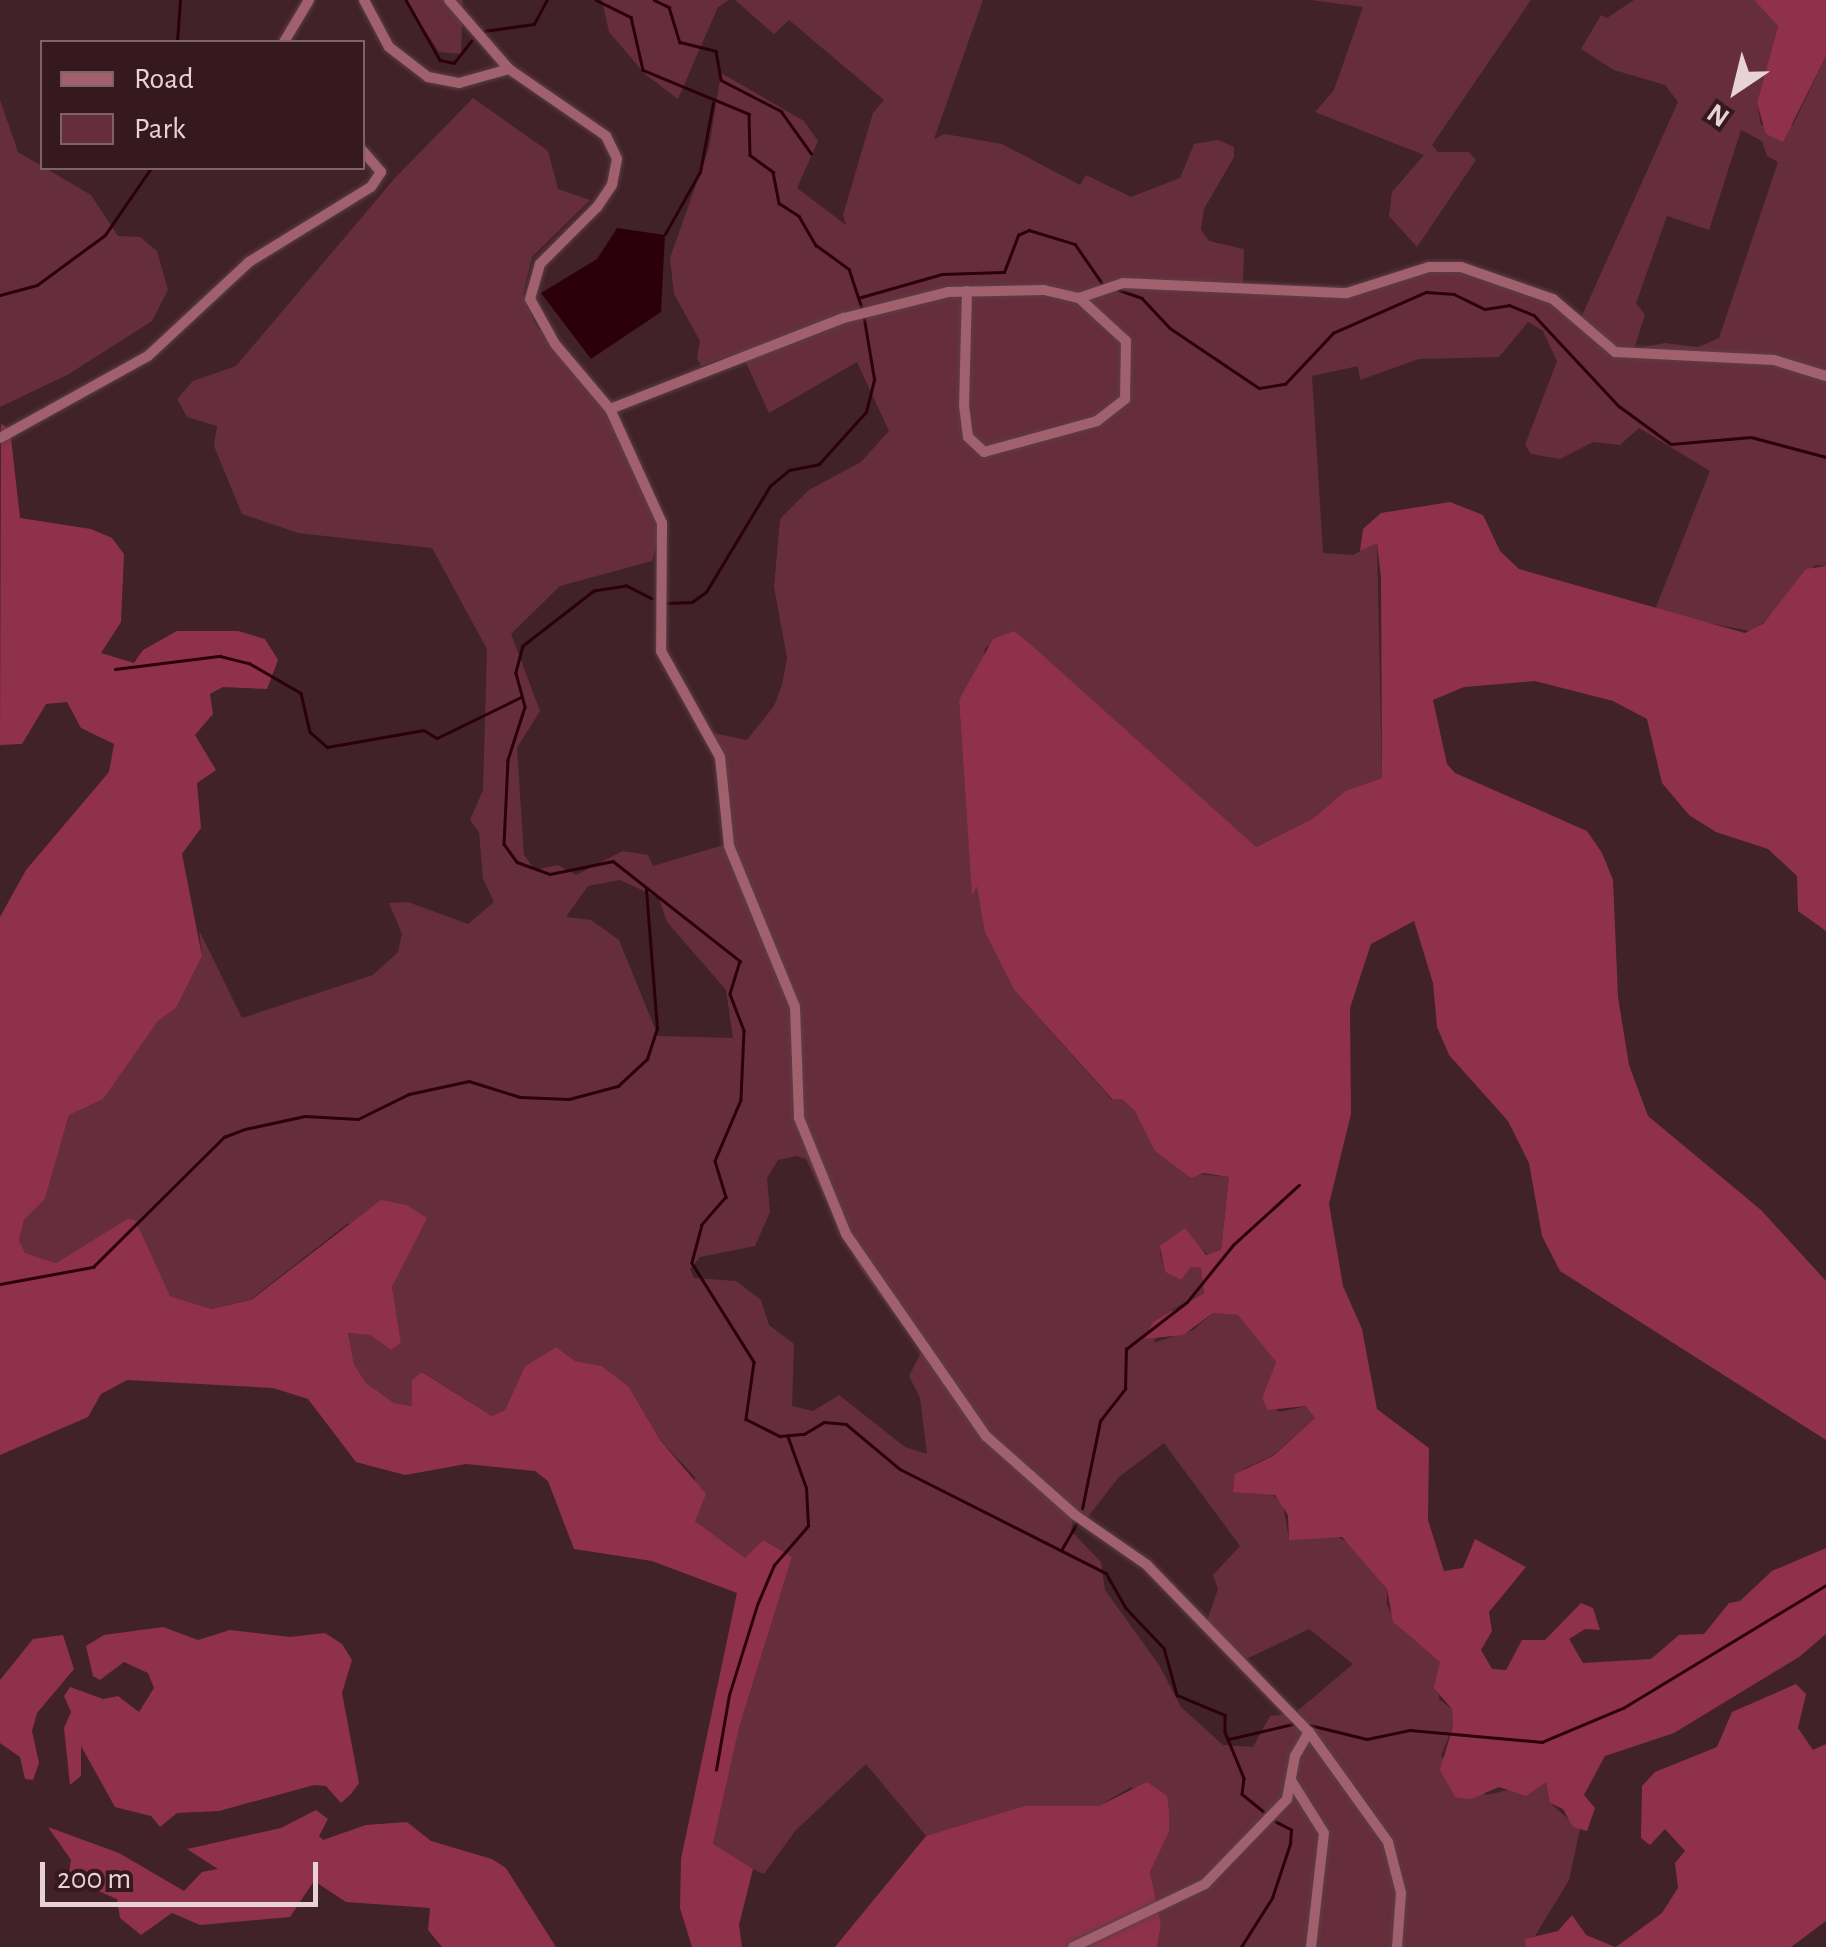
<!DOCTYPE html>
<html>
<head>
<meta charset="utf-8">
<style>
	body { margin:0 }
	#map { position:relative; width:1826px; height:1947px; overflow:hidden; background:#402228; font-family:"Alegreya Sans",sans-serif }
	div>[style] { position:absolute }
	.green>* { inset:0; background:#662e3c }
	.forest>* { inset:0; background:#90314c }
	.water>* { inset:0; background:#2b000c }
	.stream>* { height:2.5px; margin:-1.25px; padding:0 1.25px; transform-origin:1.25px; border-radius:1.25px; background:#2b000c }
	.roads { filter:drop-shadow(0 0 2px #5b3e44) drop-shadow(0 0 2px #5b3e44) }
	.minor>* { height:10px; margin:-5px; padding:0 5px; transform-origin:5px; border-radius:5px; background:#a0606e }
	span { translate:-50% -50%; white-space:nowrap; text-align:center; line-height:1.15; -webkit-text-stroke:10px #36181f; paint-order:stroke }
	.legend { position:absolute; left:40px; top:40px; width:325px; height:130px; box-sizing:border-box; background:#36181f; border:2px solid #7d6268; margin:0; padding:12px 18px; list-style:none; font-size:30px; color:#e7d2d5 }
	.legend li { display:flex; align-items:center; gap:20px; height:50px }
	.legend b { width:50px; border:2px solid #7d6268 }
	.north { position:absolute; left:1686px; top:40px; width:100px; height:100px; -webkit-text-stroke:8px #36181f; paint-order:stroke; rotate:215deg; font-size:28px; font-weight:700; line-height:40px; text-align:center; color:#e7d2d5 }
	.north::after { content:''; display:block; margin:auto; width:35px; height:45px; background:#e7d2d5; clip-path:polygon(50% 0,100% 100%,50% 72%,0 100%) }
	.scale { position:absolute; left:40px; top:1862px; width:278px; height:45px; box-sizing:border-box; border:5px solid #e7d2d5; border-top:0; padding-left:12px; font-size:30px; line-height:35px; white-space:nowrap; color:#e7d2d5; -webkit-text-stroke:8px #36181f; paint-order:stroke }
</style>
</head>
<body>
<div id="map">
	<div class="green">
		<div style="clip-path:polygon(405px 0,463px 0,461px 54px,439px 52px)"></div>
		<div style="clip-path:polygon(602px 0,729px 0,718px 7px,678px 99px,645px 74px,609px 32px)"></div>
		<div style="clip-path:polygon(evenodd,735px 0,983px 0,934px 139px,945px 134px,1002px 144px,1080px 185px,1086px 175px,1131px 197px,1180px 178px,1194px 144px,1218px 140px,1234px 147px,1234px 157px,1204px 209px,1201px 230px,1209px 241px,1244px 249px,1243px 283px,1355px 287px,1409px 273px,1457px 271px,1554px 301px,1580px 320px,1678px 102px,1665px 85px,1614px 70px,1581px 49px,1601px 15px,1607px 18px,1634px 0,1754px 0,1778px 26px,1757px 103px,1761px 125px,1793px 125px,1826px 56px,1826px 566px,1815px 565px,1755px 632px,1654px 612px,1710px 471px,1639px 428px,1620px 445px,1593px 442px,1560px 459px,1531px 454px,1525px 445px,1557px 361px,1543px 331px,1528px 322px,1499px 357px,1419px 359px,1360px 380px,1358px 366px,1312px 376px,1323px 553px,1353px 555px,1377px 542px,1382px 778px,1345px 791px,1314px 818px,1255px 847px,1014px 631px,985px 648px,983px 664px,959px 700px,972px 892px,977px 884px,1015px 991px,1112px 1100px,1122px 1099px,1135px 1111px,1147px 1133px,1198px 1174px,1229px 1177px,1221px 1250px,1212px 1258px,1181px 1232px,1160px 1252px,1165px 1272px,1181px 1280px,1191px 1267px,1201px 1268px,1204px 1293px,1173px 1309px,1153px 1343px,1193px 1330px,1213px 1313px,1239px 1315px,1276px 1362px,1262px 1398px,1279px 1412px,1307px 1406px,1315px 1418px,1272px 1456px,1243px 1469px,1283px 1504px,1289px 1539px,1336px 1536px,1351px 1544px,1387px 1589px,1387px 1605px,1399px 1627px,1440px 1662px,1439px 1699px,1452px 1709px,1453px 1726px,1441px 1756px,1486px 1795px,1546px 1782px,1550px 1803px,1580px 1829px,1569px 1880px,1535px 1936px,1524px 1939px,1526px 1947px,1157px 1947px,1161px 1925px,1150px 1872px,1169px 1832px,1131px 1787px,1099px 1806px,1024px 1806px,926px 1836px,866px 1764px,795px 1831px,764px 1874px,746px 1866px,713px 1844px,739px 1728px,792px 1557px,763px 1540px,745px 1558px,695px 1521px,695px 1477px,660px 1440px,629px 1387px,602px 1366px,575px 1361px,556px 1347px,525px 1366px,505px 1410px,492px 1416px,423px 1372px,412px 1380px,413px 1406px,394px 1403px,366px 1383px,354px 1364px,348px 1333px,370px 1335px,391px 1350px,401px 1343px,392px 1287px,426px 1218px,347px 1224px,250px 1300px,211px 1309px,170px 1296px,127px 1219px,56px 1263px,25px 1253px,19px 1240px,24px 1220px,45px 1199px,69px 1115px,103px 1098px,158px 1021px,176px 1008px,202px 956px,199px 930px,242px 1018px,373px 975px,398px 952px,402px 934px,389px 903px,408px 902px,468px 924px,494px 902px,483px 879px,479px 832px,470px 820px,483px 790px,487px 649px,432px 548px,298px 533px,242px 514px,214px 446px,217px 426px,187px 417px,177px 399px,193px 381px,236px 366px,395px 178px,473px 98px,548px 151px,558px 189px,590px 200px,532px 257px,523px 294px,535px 324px,616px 425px,661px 530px,652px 561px,560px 586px,511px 634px,540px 711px,517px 748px,524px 855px,535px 870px,558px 865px,576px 875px,623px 851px,648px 855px,653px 866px,730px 843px,709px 732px,747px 740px,774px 706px,782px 685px,787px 658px,774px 587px,780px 519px,809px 490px,861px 462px,889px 431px,857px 362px,769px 413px,741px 352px,701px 366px,697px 358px,700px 341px,674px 294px,670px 258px,709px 148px,721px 73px,804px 121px,818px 141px,797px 188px,846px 225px,843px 215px,873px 113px,884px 100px,789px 20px,774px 34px,735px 0,1741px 130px,1762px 141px,1767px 156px,1778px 162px,1719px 338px,1698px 347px,1665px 343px,1634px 349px,1645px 315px,1636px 303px,1667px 216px,1709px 230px,1741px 130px,735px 0,620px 880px,659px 898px,667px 922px,726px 990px,733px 1038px,658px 1036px,619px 940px,591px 920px,566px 917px,588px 886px,620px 880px,735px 0,796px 1156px,806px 1159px,860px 1268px,922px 1351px,909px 1376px,920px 1398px,927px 1454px,905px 1447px,839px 1395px,813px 1411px,792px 1406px,794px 1344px,769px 1325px,761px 1300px,736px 1281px,694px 1278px,690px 1269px,700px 1257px,755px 1246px,770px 1212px,767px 1178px,778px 1160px,796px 1156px,735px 0,1164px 1443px,1240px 1546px,1213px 1575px,1218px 1589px,1206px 1624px,1238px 1663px,1309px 1629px,1353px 1664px,1295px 1713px,1270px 1716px,1253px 1747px,1223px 1745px,1181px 1707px,1159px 1665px,1105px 1590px,1101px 1562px,1071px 1531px,1073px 1518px,1086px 1519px,1119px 1477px,1164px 1443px)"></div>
		<div style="clip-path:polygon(1311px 0,1531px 0,1432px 145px,1438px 152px,1469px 152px,1476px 160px,1417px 247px,1389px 216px,1392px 192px,1424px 155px,1315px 112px,1334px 90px,1363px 7px)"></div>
		<div style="clip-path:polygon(0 100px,18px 152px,91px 195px,118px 236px,140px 237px,157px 251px,168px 290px,152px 321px,69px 374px,0 407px)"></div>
	</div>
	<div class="forest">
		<div style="clip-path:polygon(1754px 0,1826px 0,1826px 56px,1783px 142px,1766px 134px,1757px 103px,1778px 26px)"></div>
		<div style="clip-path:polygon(1px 424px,10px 429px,20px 518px,91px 529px,112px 538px,124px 554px,121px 622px,101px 653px,134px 663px,143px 650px,177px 631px,238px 631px,265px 639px,278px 660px,267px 689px,223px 687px,210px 694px,213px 714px,195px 735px,216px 770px,197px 783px,201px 828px,182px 854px,202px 956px,176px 1008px,158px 1021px,103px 1099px,69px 1115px,45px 1199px,24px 1220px,19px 1240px,25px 1253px,56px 1263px,127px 1219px,135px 1220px,170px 1296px,211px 1309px,251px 1300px,381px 1200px,406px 1205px,427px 1218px,392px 1287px,401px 1343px,391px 1350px,370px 1335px,348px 1333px,354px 1364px,366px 1383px,394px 1403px,412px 1406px,412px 1380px,422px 1372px,492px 1416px,505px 1410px,525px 1366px,556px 1347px,575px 1361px,602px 1366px,629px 1387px,660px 1440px,706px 1494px,695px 1521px,745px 1558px,763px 1540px,792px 1557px,739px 1728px,713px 1844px,753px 1869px,739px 1925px,742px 1947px,692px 1947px,680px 1908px,681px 1859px,737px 1593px,652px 1561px,574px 1549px,548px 1481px,535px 1471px,466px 1464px,405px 1475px,356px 1462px,308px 1399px,273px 1388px,127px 1380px,101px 1394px,88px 1417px,0 1455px,0 917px,26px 870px,109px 772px,114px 744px,81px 728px,67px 702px,46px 704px,22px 744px,0 745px)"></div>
		<div style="clip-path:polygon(1450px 502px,1483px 515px,1500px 551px,1519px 569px,1745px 633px,1763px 624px,1806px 569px,1826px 566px,1826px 931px,1798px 911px,1797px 876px,1768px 849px,1716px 832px,1689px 815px,1662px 783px,1647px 719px,1613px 701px,1535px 681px,1464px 687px,1433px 700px,1447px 764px,1455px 773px,1587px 831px,1602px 853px,1613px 880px,1618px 997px,1629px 1065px,1648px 1116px,1761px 1210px,1826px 1281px,1826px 1440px,1560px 1271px,1542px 1236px,1529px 1163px,1508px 1121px,1449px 1055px,1437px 1027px,1433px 983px,1414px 921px,1371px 944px,1350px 1008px,1351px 1114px,1329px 1204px,1343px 1286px,1362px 1329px,1377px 1409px,1429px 1448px,1428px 1520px,1444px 1571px,1463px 1568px,1475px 1539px,1526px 1567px,1489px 1612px,1492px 1631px,1481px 1650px,1492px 1669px,1506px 1670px,1522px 1640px,1545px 1640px,1581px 1603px,1593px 1608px,1600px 1630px,1585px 1629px,1569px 1639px,1583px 1663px,1651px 1659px,1679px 1635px,1704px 1634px,1729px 1603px,1740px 1601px,1772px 1571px,1826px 1548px,1826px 1634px,1799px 1657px,1674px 1733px,1605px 1756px,1584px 1795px,1595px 1808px,1587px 1831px,1573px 1827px,1563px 1809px,1550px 1803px,1546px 1782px,1526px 1796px,1499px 1787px,1471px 1799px,1455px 1797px,1440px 1770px,1453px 1726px,1452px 1709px,1434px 1688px,1440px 1662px,1393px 1622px,1387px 1589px,1342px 1537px,1289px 1540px,1288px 1515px,1275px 1495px,1233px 1492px,1235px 1474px,1273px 1456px,1315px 1418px,1306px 1406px,1268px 1410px,1262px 1398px,1276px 1362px,1238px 1315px,1213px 1313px,1183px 1335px,1144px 1339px,1153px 1322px,1204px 1293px,1201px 1268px,1191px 1267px,1181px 1280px,1165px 1272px,1160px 1246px,1185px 1228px,1206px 1255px,1221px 1250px,1229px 1177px,1203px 1173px,1191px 1178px,1155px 1151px,1135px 1111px,1122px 1099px,1113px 1100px,1015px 991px,985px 932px,977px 886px,972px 895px,959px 700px,993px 639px,1014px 631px,1029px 643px,1256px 847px,1314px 818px,1345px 791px,1382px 778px,1381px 577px,1377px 543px,1360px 551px,1363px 529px,1381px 513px)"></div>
		<div style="clip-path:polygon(163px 1627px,198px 1640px,230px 1630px,290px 1637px,325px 1633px,342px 1644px,352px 1660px,342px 1693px,359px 1783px,351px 1794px,341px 1803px,326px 1786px,314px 1785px,219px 1811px,177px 1813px,160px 1827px,151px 1816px,115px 1807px,81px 1746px,81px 1776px,70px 1785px,64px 1728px,71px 1712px,64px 1696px,70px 1687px,103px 1699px,118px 1696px,139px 1712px,154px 1688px,148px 1673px,124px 1662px,100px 1680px,93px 1676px,86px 1646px,104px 1635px)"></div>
		<div style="clip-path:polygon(63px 1635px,74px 1669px,37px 1713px,32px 1731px,39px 1763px,33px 1780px,25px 1779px,20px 1757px,0 1743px,0 1680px,33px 1639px)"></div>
		<div style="clip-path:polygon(1796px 1684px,1806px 1694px,1798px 1728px,1813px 1750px,1826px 1744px,1826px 1921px,1791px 1947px,1616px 1947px,1662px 1913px,1678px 1888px,1675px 1863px,1685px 1851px,1665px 1829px,1650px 1845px,1641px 1838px,1642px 1786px,1655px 1772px,1717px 1747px,1732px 1712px)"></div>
		<div style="clip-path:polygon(1147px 1782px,1167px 1796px,1169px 1812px,1169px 1832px,1150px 1872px,1161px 1925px,1157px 1947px,835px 1947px,926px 1836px,1024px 1806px,1099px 1806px)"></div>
		<div style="clip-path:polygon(316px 1810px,328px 1819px,319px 1836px,323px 1840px,366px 1825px,407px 1822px,431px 1841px,492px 1859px,506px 1868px,556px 1947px,442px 1947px,428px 1930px,430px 1908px,346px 1902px,314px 1881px,290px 1917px,200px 1925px,172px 1913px,141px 1935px,120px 1918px,117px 1899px,68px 1878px,71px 1860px,48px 1827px,119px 1853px,184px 1891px,202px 1872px,218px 1869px,187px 1849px,281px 1828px)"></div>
		<div style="clip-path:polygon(1572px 1915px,1586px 1935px,1615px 1947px,1526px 1947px,1524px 1939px,1558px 1931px)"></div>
	</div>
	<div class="water">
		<div style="clip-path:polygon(617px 228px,665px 235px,661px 312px,591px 359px,541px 293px,597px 259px)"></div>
	</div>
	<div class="stream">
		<div style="left:406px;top:0;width:69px;rotate:60.5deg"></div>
		<div style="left:440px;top:60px;width:14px;rotate:12deg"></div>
		<div style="left:454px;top:63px;width:28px;rotate:-52deg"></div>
		<div style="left:596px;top:0;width:39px;rotate:26deg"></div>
		<div style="left:631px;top:17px;width:54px;rotate:77.2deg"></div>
		<div style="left:643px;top:70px;width:115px;rotate:22.5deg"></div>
		<div style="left:749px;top:114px;width:41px;rotate:88.6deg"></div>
		<div style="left:750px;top:155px;width:29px;rotate:36deg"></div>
		<div style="left:773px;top:172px;width:32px;rotate:79deg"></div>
		<div style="left:779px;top:203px;width:24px;rotate:33deg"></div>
		<div style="left:799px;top:216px;width:34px;rotate:60deg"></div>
		<div style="left:816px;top:245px;width:41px;rotate:36deg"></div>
		<div style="left:849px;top:269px;width:44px;rotate:71.6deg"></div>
		<div style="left:654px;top:0;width:17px;rotate:25deg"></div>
		<div style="left:669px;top:7px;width:37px;rotate:73deg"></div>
		<div style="left:680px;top:42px;width:37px;rotate:14deg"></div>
		<div style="left:716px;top:51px;width:29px;rotate:80deg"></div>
		<div style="left:721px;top:80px;width:68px;rotate:27.3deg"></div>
		<div style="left:781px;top:111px;width:52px;rotate:54.5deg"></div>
		<div style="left:484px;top:31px;width:50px;rotate:-8deg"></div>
		<div style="left:534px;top:24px;width:27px;rotate:-62deg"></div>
		<div style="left:177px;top:42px;width:42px;rotate:-85.9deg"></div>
		<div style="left:665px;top:234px;width:71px;rotate:-60.6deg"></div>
		<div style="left:700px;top:172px;width:70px;rotate:-79.3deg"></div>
		<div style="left:1119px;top:290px;width:24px;rotate:19deg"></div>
		<div style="left:1142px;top:298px;width:41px;rotate:47deg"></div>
		<div style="left:1170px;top:328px;width:107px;rotate:34deg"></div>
		<div style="left:1259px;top:388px;width:26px;rotate:-9deg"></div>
		<div style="left:1285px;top:384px;width:70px;rotate:-46.7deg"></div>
		<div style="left:1333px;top:333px;width:102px;rotate:-23.8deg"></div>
		<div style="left:1426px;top:292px;width:28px;rotate:4deg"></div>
		<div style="left:1454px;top:294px;width:34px;rotate:26deg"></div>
		<div style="left:1485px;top:309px;width:24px;rotate:-9deg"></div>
		<div style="left:1509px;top:305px;width:27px;rotate:22deg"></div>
		<div style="left:1534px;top:315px;width:125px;rotate:47deg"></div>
		<div style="left:1619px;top:406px;width:64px;rotate:36.2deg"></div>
		<div style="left:1671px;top:444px;width:80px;rotate:-5deg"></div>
		<div style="left:1751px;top:437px;width:78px;rotate:14.9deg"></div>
		<div style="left:0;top:295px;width:38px;rotate:-15deg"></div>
		<div style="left:37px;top:285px;width:84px;rotate:-36.3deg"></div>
		<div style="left:105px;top:235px;width:81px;rotate:-55.5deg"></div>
		<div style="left:858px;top:298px;width:87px;rotate:-15.9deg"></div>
		<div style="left:942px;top:274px;width:62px;rotate:-1.8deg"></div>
		<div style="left:1004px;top:272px;width:40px;rotate:-69deg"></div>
		<div style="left:1018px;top:235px;width:12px;rotate:-24deg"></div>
		<div style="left:1029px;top:230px;width:48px;rotate:16.9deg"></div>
		<div style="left:1075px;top:244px;width:47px;rotate:55.3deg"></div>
		<div style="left:652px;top:599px;width:29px;rotate:-153deg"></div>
		<div style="left:626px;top:586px;width:32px;rotate:171deg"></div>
		<div style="left:594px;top:591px;width:90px;rotate:142.2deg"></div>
		<div style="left:523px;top:646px;width:28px;rotate:105deg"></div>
		<div style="left:516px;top:673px;width:35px;rotate:75deg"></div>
		<div style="left:525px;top:707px;width:56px;rotate:107.8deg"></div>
		<div style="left:508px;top:760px;width:84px;rotate:92.7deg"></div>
		<div style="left:504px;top:844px;width:22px;rotate:54deg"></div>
		<div style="left:517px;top:862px;width:35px;rotate:20deg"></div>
		<div style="left:550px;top:874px;width:64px;rotate:-11.7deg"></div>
		<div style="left:613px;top:861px;width:162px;rotate:38.2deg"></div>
		<div style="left:740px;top:961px;width:34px;rotate:107deg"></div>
		<div style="left:730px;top:994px;width:39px;rotate:69deg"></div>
		<div style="left:744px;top:1030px;width:70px;rotate:92.5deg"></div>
		<div style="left:741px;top:1100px;width:66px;rotate:113.1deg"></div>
		<div style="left:715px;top:1161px;width:38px;rotate:73deg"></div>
		<div style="left:726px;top:1197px;width:37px;rotate:131deg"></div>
		<div style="left:702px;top:1225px;width:39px;rotate:105deg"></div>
		<div style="left:692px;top:1263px;width:117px;rotate:57.9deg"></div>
		<div style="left:754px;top:1362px;width:58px;rotate:98deg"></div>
		<div style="left:746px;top:1419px;width:38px;rotate:27deg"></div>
		<div style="left:780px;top:1436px;width:24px;rotate:-5deg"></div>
		<div style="left:804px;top:1434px;width:23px;rotate:-31deg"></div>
		<div style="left:824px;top:1422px;width:22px;rotate:5deg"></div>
		<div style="left:846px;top:1424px;width:70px;rotate:39.8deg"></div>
		<div style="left:900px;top:1469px;width:231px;rotate:26.8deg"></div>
		<div style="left:1106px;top:1573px;width:40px;rotate:60.3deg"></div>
		<div style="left:1126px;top:1608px;width:55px;rotate:46.5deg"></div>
		<div style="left:1164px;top:1648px;width:49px;rotate:74.5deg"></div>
		<div style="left:1177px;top:1695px;width:52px;rotate:22.6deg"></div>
		<div style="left:1225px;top:1715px;width:17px;rotate:90deg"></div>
		<div style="left:1225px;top:1732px;width:50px;rotate:67.6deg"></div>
		<div style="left:1244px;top:1778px;width:16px;rotate:97deg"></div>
		<div style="left:1242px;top:1794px;width:27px;rotate:39deg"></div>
		<div style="left:666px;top:603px;width:26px;rotate:-2deg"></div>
		<div style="left:692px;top:602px;width:17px;rotate:-36deg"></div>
		<div style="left:706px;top:592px;width:124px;rotate:-58.9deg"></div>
		<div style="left:770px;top:486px;width:25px;rotate:-40deg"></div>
		<div style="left:789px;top:470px;width:31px;rotate:-11deg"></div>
		<div style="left:819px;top:464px;width:70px;rotate:-47.9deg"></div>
		<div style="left:866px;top:412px;width:34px;rotate:-76deg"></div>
		<div style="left:874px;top:379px;width:61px;rotate:-99.5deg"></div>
		<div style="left:115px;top:669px;width:106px;rotate:-7.1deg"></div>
		<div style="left:220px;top:656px;width:30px;rotate:14deg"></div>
		<div style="left:249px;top:663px;width:60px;rotate:30deg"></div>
		<div style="left:301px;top:693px;width:40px;rotate:77deg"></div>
		<div style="left:310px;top:732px;width:23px;rotate:41deg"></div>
		<div style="left:327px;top:747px;width:98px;rotate:-9.9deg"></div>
		<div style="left:424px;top:730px;width:15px;rotate:32deg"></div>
		<div style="left:437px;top:738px;width:93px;rotate:-26deg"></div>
		<div style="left:0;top:1284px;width:95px;rotate:-10.4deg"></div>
		<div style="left:93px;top:1267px;width:185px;rotate:-44.8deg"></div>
		<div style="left:224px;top:1137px;width:22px;rotate:-21deg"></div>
		<div style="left:245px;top:1129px;width:61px;rotate:-12.2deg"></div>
		<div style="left:305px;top:1116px;width:53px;rotate:3.2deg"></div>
		<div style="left:358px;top:1119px;width:57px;rotate:-26.1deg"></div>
		<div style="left:409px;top:1094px;width:61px;rotate:-12.2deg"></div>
		<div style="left:469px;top:1081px;width:53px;rotate:17.4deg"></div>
		<div style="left:520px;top:1097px;width:49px;rotate:2.3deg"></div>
		<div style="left:569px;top:1099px;width:51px;rotate:-14.9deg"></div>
		<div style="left:618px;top:1086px;width:40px;rotate:-43deg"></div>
		<div style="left:647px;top:1059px;width:32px;rotate:-72deg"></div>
		<div style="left:657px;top:1029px;width:140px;rotate:-94.5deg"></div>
		<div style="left:1082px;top:1509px;width:90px;rotate:-78.4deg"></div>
		<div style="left:1100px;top:1421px;width:41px;rotate:-52deg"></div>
		<div style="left:1125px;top:1389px;width:40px;rotate:-88.6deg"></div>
		<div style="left:1126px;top:1349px;width:77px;rotate:-37.6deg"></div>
		<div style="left:1187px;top:1302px;width:73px;rotate:-51.1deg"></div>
		<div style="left:1233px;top:1245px;width:89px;rotate:-42.3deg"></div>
		<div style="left:1062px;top:1549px;width:30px;rotate:-60deg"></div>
		<div style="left:1310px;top:1725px;width:59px;rotate:13.8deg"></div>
		<div style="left:1367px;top:1739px;width:44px;rotate:-11.8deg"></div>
		<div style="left:1410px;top:1730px;width:133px;rotate:5.2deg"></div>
		<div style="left:1542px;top:1742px;width:88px;rotate:-22.8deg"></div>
		<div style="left:1623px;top:1708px;width:237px;rotate:-31.2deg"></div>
		<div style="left:1229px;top:1739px;width:66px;rotate:-13.2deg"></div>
		<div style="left:716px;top:1770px;width:76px;rotate:-80.2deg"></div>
		<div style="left:729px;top:1695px;width:94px;rotate:-72.7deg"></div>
		<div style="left:757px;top:1605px;width:43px;rotate:-67deg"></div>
		<div style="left:774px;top:1565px;width:52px;rotate:-48.9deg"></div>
		<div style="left:808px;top:1526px;width:38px;rotate:-93deg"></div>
		<div style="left:806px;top:1488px;width:53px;rotate:-109.8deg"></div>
		<div style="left:1241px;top:1947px;width:58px;rotate:-57.7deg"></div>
		<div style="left:1272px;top:1898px;width:57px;rotate:-71.6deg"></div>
		<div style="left:1290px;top:1844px;width:14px;rotate:-86deg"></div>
		<div style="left:1291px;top:1830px;width:17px;rotate:-152deg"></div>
	</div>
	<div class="roads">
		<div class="minor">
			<div style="left:364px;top:0;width:53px;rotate:62deg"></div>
			<div style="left:389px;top:47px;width:49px;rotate:37.6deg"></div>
			<div style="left:428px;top:77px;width:32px;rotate:11deg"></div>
			<div style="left:459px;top:83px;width:52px;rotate:-15.6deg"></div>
			<div style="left:449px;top:0;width:91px;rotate:49deg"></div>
			<div style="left:509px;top:69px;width:118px;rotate:34.6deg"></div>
			<div style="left:606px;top:136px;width:25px;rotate:64deg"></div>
			<div style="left:617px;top:159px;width:26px;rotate:101deg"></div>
			<div style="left:612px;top:185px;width:27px;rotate:124deg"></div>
			<div style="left:597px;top:207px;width:81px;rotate:135deg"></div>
			<div style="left:540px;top:264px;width:36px;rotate:106deg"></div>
			<div style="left:530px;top:299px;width:51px;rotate:60.9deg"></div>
			<div style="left:555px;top:344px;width:85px;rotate:49.8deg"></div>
			<div style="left:610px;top:409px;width:125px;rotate:65.5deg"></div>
			<div style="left:662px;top:523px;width:128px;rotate:90.4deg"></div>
			<div style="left:661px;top:651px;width:121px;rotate:60.9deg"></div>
			<div style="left:720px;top:757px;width:89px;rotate:84.2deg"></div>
			<div style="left:729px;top:846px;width:174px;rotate:67.7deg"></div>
			<div style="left:795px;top:1007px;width:111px;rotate:87.9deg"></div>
			<div style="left:799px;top:1118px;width:125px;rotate:67.9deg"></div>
			<div style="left:846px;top:1234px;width:246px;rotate:55.3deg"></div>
			<div style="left:986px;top:1436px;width:119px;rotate:41.6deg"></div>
			<div style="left:1075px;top:1515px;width:88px;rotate:34.8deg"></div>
			<div style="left:1147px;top:1565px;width:233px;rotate:45.9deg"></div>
			<div style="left:1309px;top:1732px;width:135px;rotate:54.3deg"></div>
			<div style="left:1388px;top:1842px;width:53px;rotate:75.7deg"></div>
			<div style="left:1401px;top:1893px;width:54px;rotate:94.2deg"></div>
			<div style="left:284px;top:42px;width:49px;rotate:-59.2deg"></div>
			<div style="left:967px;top:291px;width:114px;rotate:91.5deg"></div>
			<div style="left:964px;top:405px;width:32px;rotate:83deg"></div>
			<div style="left:968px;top:437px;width:22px;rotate:43deg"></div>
			<div style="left:984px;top:452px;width:117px;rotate:-15.3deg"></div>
			<div style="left:1097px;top:421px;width:36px;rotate:-38deg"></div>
			<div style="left:1125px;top:399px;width:58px;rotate:-89deg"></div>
			<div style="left:1126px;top:341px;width:64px;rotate:-137.5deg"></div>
			<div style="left:610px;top:409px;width:251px;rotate:-21.3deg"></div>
			<div style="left:844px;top:318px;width:107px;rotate:-14deg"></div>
			<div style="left:948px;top:292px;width:96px;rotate:-1.2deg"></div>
			<div style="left:1044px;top:290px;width:36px;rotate:13deg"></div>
			<div style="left:1079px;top:298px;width:46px;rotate:-18.8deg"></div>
			<div style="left:1123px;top:283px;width:224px;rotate:2.6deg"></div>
			<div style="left:1347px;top:293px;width:86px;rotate:-17.6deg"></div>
			<div style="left:1429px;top:267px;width:32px"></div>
			<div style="left:1461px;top:267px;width:97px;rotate:19.2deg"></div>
			<div style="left:1553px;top:299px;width:82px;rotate:40.5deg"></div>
			<div style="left:1615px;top:352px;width:159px;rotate:2.9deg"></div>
			<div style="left:1774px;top:360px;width:54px;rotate:17.1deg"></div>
			<div style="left:0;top:438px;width:169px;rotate:-29deg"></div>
			<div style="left:148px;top:356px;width:138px;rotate:-42.9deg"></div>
			<div style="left:249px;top:262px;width:143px;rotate:-31.6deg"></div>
			<div style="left:371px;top:187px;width:18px;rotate:-56deg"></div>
			<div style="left:381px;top:172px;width:29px;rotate:-131deg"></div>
			<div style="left:1292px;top:1782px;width:60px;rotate:57.9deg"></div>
			<div style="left:1324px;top:1833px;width:115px;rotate:96.5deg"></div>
			<div style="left:1073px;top:1947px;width:146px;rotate:-25.5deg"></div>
			<div style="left:1205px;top:1884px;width:118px;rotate:-46deg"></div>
			<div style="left:1287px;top:1799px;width:44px;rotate:-79.5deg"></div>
			<div style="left:1295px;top:1756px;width:28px;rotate:-60deg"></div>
		</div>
	</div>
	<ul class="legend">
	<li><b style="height:12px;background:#a0606e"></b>Road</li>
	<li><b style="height:28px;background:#662e3c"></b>Park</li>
	</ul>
	<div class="north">N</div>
	<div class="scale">200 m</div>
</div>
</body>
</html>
